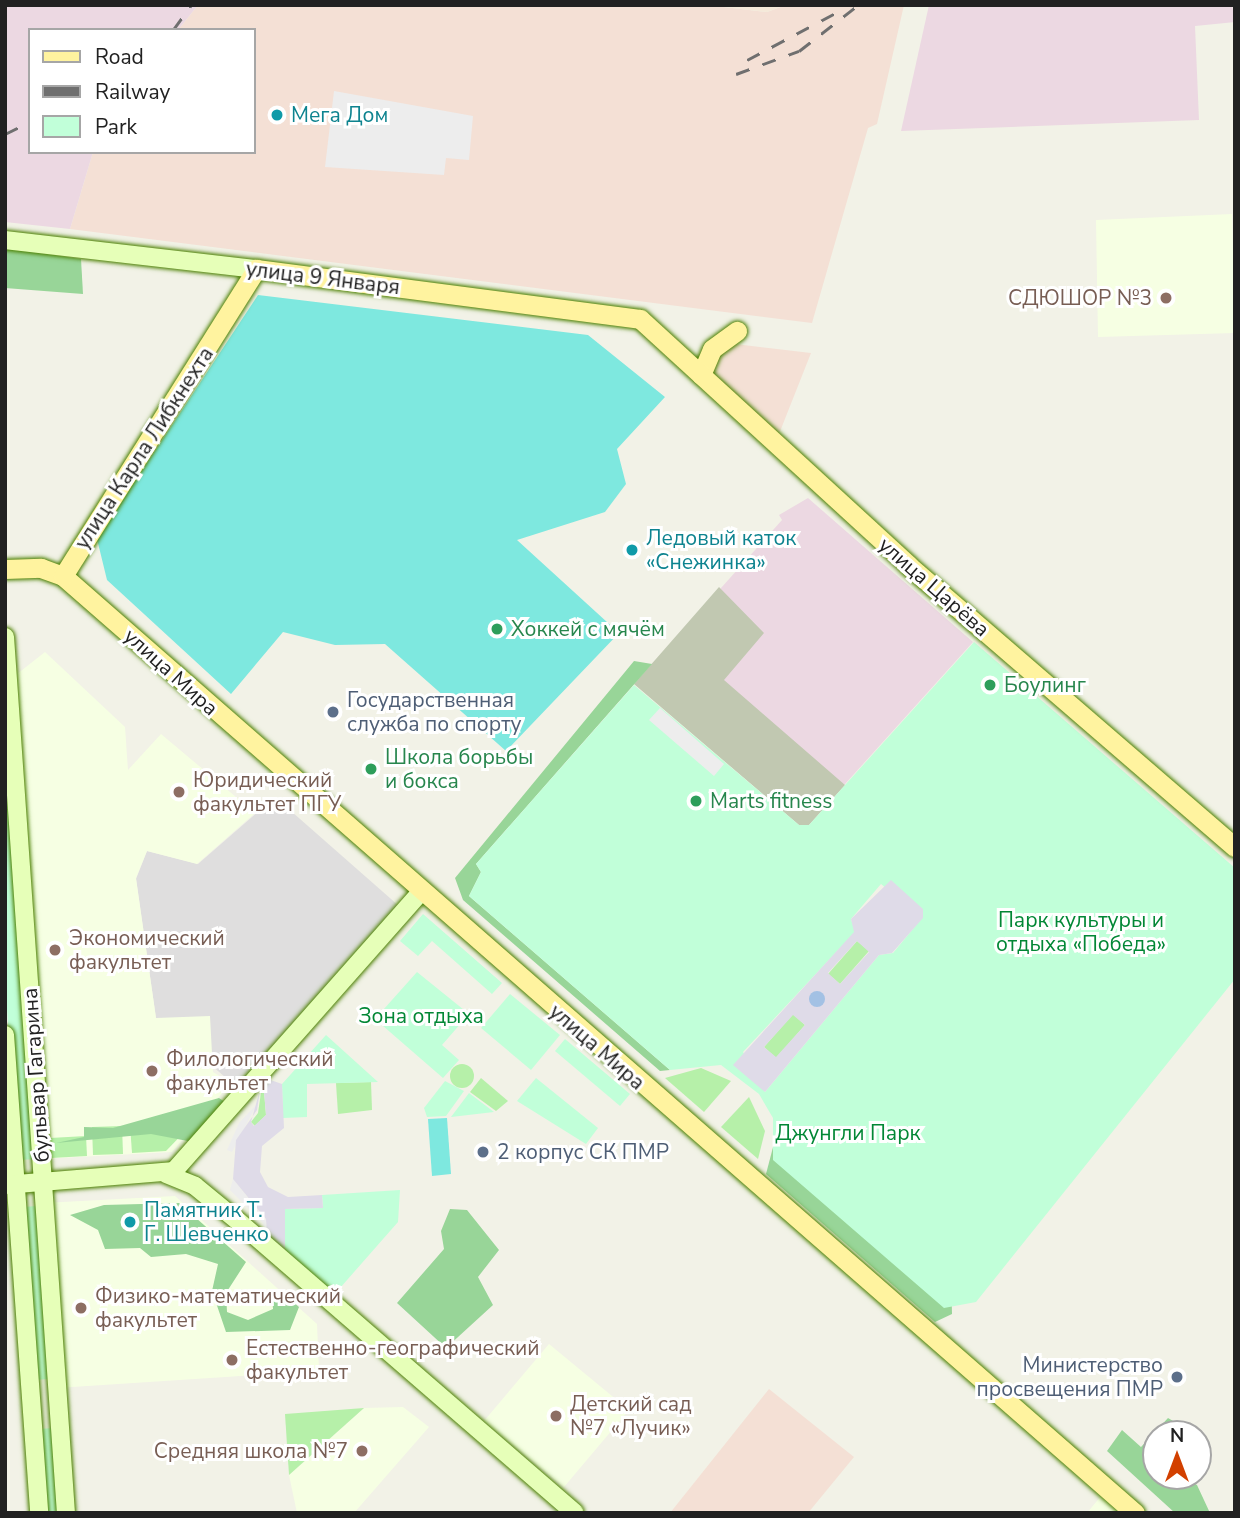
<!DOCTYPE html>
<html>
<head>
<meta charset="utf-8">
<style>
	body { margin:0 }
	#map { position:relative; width:1240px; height:1518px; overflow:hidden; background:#f2f2e7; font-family:"Nunito Sans",sans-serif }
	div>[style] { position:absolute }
	.residential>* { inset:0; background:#dfdede }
	.commercial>* { inset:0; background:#f4e0d5 }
	.industrial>* { inset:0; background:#ecd8e2 }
	.education>* { inset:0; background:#f6ffe3 }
	.military>* { inset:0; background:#f5e9d9 }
	.construction>* { inset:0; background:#c1c8b1 }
	.grass>* { inset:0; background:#b6f0a9 }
	.round { border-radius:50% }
	.forest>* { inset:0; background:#98d598 }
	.park>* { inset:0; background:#c1ffd9 }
	.pitch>* { inset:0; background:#7ee8df }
	.parking>* { inset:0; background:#ededed }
	.plaza>* { inset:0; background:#dfdbe8 }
	.water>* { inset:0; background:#a3c1e4 }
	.roads { filter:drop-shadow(0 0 2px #4b8000) drop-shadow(0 0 2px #4b8000) }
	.secondary>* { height:18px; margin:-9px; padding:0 9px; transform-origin:9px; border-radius:9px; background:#e6ffb8 }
	.primary>* { height:19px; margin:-9.5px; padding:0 9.5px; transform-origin:9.5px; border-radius:9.5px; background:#fff39f }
	.rail>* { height:2.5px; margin-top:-1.25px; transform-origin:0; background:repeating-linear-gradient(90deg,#6f6f6f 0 14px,transparent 0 28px) }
	.dots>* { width:19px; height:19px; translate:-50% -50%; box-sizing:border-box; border:4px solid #fff; border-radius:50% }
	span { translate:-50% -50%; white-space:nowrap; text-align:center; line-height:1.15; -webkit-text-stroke:6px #fff; paint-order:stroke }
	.culture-label { font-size:21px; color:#0d838f }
	.left { translate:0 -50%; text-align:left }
	.street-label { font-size:21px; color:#212121 }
	.education-label { font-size:21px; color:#785e54 }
	.right { translate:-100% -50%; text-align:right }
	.leisure-label { font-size:21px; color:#27864d }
	.service-label { font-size:21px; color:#4e5e75 }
	.park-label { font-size:21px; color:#028735 }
	.frame { position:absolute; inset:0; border:7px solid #212121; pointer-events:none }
	.legend { position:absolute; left:28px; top:28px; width:228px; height:126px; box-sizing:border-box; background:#fff; border:2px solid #a6a6a6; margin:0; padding:9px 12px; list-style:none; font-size:21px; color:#212121 }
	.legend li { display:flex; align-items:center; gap:14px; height:35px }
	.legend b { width:35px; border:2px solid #a6a6a6 }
	.north { position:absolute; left:1142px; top:1420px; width:70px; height:70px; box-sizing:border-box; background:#fff; border:2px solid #a6a6a6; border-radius:50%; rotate:0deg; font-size:19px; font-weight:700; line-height:28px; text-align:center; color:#212121 }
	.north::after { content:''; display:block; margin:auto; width:24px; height:32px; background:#d24000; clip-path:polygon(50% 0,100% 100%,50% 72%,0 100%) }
</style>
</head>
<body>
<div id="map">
	<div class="residential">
		<div style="clip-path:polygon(275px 797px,399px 906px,239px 1089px,156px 1018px,136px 879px,147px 851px,198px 864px)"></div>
	</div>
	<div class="commercial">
		<div style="clip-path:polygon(198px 5px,707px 5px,767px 12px,786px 5px,904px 5px,877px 124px,868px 128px,812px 323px,70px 229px,93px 152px,254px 152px,254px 30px,178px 30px)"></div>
		<div style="clip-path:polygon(727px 343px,811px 353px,777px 439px,706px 373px)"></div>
		<div style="clip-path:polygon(769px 1389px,854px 1457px,808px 1513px,670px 1513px)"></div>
	</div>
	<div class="industrial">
		<div style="clip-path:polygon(5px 5px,198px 5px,178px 30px,30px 30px,30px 152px,93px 152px,70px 229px,5px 222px)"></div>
		<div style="clip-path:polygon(929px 5px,1232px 5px,1235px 22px,1195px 26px,1199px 120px,901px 131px)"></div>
		<div style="clip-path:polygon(808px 498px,973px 642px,809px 824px,800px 825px,635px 684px,782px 520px,779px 515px)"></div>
	</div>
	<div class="education">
		<div style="clip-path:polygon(1232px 214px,1235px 333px,1098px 337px,1096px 220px)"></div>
		<div style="clip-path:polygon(45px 652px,125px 727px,128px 770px,161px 734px,255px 813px,197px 864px,147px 851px,136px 878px,156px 1018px,210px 1016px,213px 1072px,231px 1083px,172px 1152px,41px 1159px,12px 678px)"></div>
		<div style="clip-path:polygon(175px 1196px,317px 1324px,319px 1371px,57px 1388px,44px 1203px)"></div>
		<div style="clip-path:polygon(549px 1344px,629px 1410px,564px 1487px,484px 1421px)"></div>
		<div style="clip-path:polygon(403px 1407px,429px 1427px,354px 1513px,297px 1513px,289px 1475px,364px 1408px)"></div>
		<div style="clip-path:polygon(1101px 1496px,1120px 1513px,1087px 1513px)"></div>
	</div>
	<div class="military">
		<div style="clip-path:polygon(707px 5px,786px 5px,767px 12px)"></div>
	</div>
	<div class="construction">
		<div style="clip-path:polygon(719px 587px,764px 633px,724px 680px,845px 785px,809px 825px,799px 825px,634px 684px)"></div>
	</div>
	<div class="grass">
		<div style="clip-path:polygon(857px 941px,869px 951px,840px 984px,828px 974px)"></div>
		<div style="clip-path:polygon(793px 1014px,805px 1025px,776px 1058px,764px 1047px)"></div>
		<div class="round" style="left:450px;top:1064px;width:24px;height:24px"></div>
		<div style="clip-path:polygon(701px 1068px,731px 1081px,704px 1112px,665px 1078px)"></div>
		<div style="clip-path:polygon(481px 1078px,508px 1101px,496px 1111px,470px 1092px)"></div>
		<div style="clip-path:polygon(263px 1079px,266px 1115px,255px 1126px,251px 1122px,258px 1113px)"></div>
		<div style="clip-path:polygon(371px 1082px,372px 1110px,338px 1114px,336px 1083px)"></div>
		<div style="clip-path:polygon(749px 1097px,765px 1131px,758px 1159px,721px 1127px)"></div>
		<div style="clip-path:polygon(194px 1122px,166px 1151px,132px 1153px,130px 1125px)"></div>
		<div style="clip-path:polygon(122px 1126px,123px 1154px,93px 1155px,92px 1127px)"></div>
		<div style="clip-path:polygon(86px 1136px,87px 1156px,51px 1158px,50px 1138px)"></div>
		<div style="clip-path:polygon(364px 1408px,289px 1475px,285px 1414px)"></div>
	</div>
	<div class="forest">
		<div style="clip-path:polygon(5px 248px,81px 259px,83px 294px,5px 288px)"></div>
		<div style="clip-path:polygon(634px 661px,652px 664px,476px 864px,481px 872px,469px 896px,670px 1070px,660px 1071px,463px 900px,455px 878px)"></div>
		<div style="clip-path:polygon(219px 1098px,228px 1104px,193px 1142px,151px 1134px,56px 1143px,84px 1137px,84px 1127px,113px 1128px)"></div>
		<div style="clip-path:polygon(783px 1109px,951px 1275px,952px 1314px,935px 1322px,766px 1174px)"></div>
		<div style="clip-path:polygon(179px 1203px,246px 1262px,226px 1293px,227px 1312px,248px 1320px,273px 1309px,272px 1294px,279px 1290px,299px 1307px,290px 1330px,226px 1332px,212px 1291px,218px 1264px,186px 1254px,151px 1257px,140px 1248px,105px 1249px,98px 1230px,70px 1215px,104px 1205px)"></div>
		<div style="clip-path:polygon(450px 1209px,467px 1210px,499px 1250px,478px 1277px,493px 1305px,446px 1348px,397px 1303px,444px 1249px,441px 1231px)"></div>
		<div style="clip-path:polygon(1168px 1418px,1195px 1434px,1156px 1434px,1156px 1476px,1180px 1476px,1197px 1485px,1210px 1513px,1175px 1513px,1107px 1451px,1122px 1430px,1141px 1447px)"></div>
	</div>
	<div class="park">
		<div style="clip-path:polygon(evenodd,974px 642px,1235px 868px,1235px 979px,976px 1302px,944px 1308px,773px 1160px,773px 1118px,759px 1094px,721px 1065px,670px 1070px,469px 896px,481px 872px,476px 864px,634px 685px,799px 825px,809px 825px,974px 642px,881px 884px,922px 918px,893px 953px,879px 955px,765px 1092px,743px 1052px,855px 932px,851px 919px,881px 884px)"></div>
		<div style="clip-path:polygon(12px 791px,38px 1159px,18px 1160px,5px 982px,5px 792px)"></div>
		<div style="clip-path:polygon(423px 914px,502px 983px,492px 994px,432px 941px,418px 956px,400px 941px)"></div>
		<div style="clip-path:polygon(417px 972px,469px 1014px,442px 1045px,459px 1060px,443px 1078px,375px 1019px)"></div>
		<div style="clip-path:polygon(510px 994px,560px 1035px,531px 1070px,481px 1028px)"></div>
		<div style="clip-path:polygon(326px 1035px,378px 1082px,307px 1084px,307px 1117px,283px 1118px,282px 1084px)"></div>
		<div style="clip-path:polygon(565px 1039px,630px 1094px,620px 1106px,555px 1051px)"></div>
		<div style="clip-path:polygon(536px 1078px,598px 1128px,586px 1144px,517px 1101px)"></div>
		<div style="clip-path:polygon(445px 1081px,464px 1091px,446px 1116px,427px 1117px,424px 1108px)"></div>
		<div style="clip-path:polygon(469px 1093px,494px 1112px,451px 1117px)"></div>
		<div style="clip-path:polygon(400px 1190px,398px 1222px,333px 1296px,285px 1254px,285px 1209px,323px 1208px,322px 1195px)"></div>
		<div style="clip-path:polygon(37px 1206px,48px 1379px,34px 1380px,23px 1207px)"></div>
		<div style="clip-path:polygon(55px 1428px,60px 1513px,44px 1513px,38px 1429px)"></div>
	</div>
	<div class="pitch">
		<div style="clip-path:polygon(258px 295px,588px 335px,665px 397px,617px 449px,626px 484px,605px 512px,517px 540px,619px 633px,506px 751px,385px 644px,335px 645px,283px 632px,231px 694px,107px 580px,97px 539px)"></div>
		<div style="clip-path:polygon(447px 1118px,451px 1174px,432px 1176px,428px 1119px)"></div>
	</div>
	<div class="parking">
		<div style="clip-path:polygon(334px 91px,473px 116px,469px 160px,446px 158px,444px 175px,325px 167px)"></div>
		<div style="clip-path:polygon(660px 708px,724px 764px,714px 776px,649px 720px)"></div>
		<div style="clip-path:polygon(257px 1104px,232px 1152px,227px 1150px,239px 1123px)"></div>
		<div style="clip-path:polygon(233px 1179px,266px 1220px,267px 1237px,263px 1223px,230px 1190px)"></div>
	</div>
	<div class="plaza">
		<div style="clip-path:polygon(evenodd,891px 880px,923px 909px,923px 918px,892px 953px,879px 955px,765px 1092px,733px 1065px,854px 932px,851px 919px,891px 880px,857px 941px,869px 952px,840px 984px,828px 973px,857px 941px,891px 880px,793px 1015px,805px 1025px,776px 1057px,764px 1047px,793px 1015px)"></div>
		<div style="clip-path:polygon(evenodd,262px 1077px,282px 1084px,284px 1128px,262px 1146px,260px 1172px,268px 1187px,288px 1197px,322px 1195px,323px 1208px,285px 1209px,285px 1254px,267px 1237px,266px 1219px,233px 1179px,236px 1140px,257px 1110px,262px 1077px,263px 1079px,266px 1115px,254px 1126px,251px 1122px,263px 1079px)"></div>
	</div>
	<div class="water">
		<div class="round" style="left:809px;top:991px;width:16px;height:16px"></div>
	</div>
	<div class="roads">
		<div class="secondary">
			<div style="left:5px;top:240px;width:253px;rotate:6.6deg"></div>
			<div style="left:5px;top:637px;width:878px;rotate:86.02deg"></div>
			<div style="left:5px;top:1035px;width:479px;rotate:85.9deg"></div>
			<div style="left:166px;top:1174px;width:31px;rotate:22deg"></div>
			<div style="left:195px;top:1186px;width:57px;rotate:39.3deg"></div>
			<div style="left:239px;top:1222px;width:444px;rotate:40.9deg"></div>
			<div style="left:5px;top:1185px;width:170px;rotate:-4.7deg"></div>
			<div style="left:174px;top:1171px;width:371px;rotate:-48.5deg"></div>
		</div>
		<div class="primary">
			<div style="left:701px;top:375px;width:28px;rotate:-67deg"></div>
			<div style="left:712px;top:349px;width:31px;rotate:-36deg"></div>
			<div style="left:5px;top:569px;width:36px;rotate:-2deg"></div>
			<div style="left:41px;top:568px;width:23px;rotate:20deg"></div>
			<div style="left:63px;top:576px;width:1424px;rotate:41.16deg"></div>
			<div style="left:63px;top:576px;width:363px;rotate:-57.8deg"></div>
			<div style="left:256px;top:269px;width:387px;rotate:7.4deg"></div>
			<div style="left:640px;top:319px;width:364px;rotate:42.5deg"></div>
			<div style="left:908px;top:565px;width:432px;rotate:40.8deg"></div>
		</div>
	</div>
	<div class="rail">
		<div style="left:173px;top:30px;width:31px;rotate:-54deg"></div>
		<div style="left:747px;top:60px;width:106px;rotate:-28deg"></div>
		<div style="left:736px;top:74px;width:67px;rotate:-20.1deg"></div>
		<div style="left:799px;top:51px;width:75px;rotate:-37.9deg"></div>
		<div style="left:5px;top:134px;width:28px;rotate:-26deg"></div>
	</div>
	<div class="dots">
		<div style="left:277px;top:115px;background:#0f9aa8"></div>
		<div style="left:1166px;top:298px;background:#8d6e63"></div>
		<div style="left:632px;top:550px;background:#0f9aa8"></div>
		<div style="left:497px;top:629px;background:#2e9e5b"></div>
		<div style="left:990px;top:685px;background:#2e9e5b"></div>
		<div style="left:333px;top:712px;background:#5c6f8a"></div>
		<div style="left:371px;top:769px;background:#2e9e5b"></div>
		<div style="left:179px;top:792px;background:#8d6e63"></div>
		<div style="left:696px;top:801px;background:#2e9e5b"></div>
		<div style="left:55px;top:950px;background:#8d6e63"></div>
		<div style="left:152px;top:1071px;background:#8d6e63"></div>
		<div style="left:483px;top:1152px;background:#5c6f8a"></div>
		<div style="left:130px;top:1222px;background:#0f9aa8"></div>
		<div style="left:81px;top:1308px;background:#8d6e63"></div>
		<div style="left:232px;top:1360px;background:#8d6e63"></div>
		<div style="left:1177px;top:1377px;background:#5c6f8a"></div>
		<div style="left:556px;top:1416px;background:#8d6e63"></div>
		<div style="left:362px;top:1451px;background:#8d6e63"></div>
	</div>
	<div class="culture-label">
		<span class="left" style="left:291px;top:115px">Мега Дом</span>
		<span class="left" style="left:646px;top:550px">Ледовый каток<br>«Снежинка»</span>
		<span class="left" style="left:144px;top:1222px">Памятник Т.<br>Г. Шевченко</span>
	</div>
	<div class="street-label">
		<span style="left:323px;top:278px;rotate:7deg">улица 9 Января</span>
		<span style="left:144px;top:448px;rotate:-57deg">улица Карла Либкнехта</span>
		<span style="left:934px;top:587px;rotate:41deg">улица Царёва</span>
		<span style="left:171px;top:672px;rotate:42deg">улица Мира</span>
		<span style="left:597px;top:1047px;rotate:41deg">улица Мира</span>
		<span style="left:36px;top:1075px;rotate:-94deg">бульвар Гагарина</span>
	</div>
	<div class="education-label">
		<span class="right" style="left:1152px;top:298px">СДЮШОР №3</span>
		<span class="left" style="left:193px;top:792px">Юридический<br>факультет ПГУ</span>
		<span class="left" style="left:69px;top:950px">Экономический<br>факультет</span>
		<span class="left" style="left:166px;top:1071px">Филологический<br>факультет</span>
		<span class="left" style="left:95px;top:1308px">Физико-математический<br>факультет</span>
		<span class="left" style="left:246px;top:1360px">Естественно-географический<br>факультет</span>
		<span class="left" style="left:570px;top:1416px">Детский сад<br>№7 «Лучик»</span>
		<span class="right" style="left:348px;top:1451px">Средняя школа №7</span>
	</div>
	<div class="leisure-label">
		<span class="left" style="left:511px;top:629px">Хоккей с мячём</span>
		<span class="left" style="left:1004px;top:685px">Боулинг</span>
		<span class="left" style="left:385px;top:769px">Школа борьбы<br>и бокса</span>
		<span class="left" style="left:710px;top:801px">Marts fitness</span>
	</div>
	<div class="service-label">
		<span class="left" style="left:347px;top:712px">Государственная<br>служба по спорту</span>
		<span class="left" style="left:497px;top:1152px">2 корпус СК ПМР</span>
		<span class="right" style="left:1163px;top:1377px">Министерство<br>просвещения ПМР</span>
	</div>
	<div class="park-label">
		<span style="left:1081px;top:932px">Парк культуры и<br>отдыха «Победа»</span>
		<span style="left:421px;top:1016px">Зона отдыха</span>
		<span style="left:848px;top:1133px">Джунгли Парк</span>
	</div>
	<div class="frame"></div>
	<ul class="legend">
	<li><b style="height:9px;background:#fff39f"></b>Road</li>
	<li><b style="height:9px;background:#6f6f6f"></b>Railway</li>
	<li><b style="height:19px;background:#c1ffd9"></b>Park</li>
	</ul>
	<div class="north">N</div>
</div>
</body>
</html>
